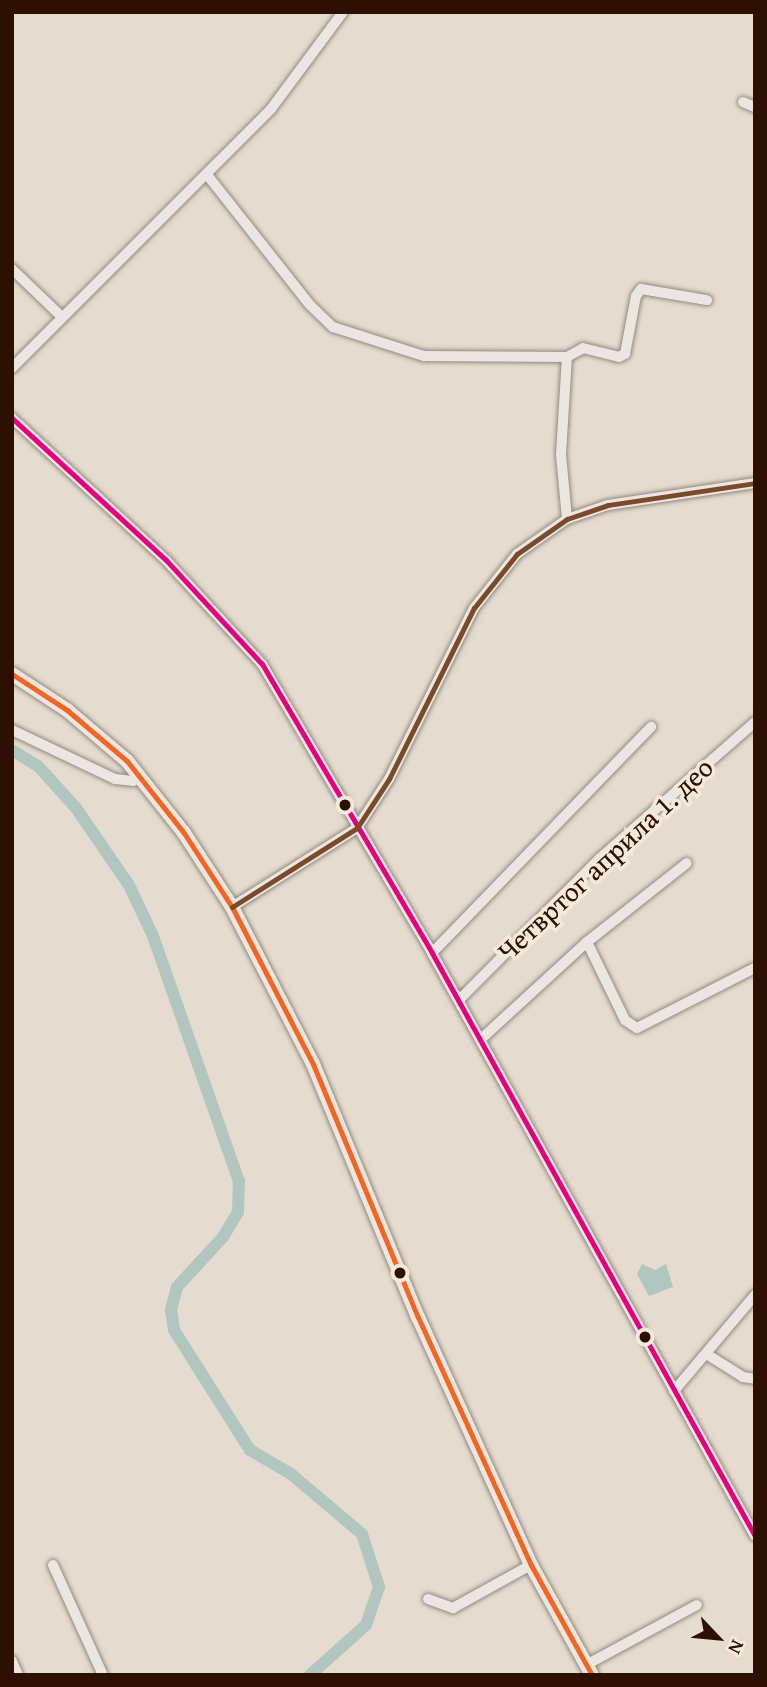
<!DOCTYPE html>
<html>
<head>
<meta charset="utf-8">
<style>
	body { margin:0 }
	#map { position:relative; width:767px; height:1687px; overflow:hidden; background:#e5dccf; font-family:"Gentium Book Plus",serif }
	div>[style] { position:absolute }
	.water>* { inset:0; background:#b0c6be }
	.canal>* { height:12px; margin:-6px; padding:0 6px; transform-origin:6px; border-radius:6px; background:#b0c6be }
	.roads { filter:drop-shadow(0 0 2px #938a81) drop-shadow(0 0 2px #938a81) }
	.street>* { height:10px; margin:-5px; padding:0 5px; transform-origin:5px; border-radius:5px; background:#ebe6df }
	.secondary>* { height:14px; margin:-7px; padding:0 7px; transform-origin:7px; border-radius:7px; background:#ebe6df }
	.bus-1>* { height:5px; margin:-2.5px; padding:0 2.5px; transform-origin:2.5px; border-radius:2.5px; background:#e5007d }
	.bus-2>* { height:5px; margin:-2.5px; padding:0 2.5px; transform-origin:2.5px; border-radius:2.5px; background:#f26522 }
	.bus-3>* { height:5px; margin:-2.5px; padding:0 2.5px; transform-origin:2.5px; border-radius:2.5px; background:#7a4b2a }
	.dots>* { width:19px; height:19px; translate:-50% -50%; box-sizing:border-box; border:4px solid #f5ead9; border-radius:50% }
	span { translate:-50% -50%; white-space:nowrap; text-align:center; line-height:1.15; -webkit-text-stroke:7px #f5ead9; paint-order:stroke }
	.street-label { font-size:28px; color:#2d1002 }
	.frame { position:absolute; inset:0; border:14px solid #2d1002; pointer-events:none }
	.north { position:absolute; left:683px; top:1603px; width:70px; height:70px; -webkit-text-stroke:5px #f5ead9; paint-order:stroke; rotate:116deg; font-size:19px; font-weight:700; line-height:28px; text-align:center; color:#2d1002 }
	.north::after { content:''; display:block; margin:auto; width:24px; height:32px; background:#2d1002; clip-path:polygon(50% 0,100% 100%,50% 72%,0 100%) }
</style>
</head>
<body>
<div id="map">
	<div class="water">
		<div style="clip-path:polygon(642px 1264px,655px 1270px,666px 1264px,673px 1287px,649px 1296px,637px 1274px)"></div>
	</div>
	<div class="canal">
		<div style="left:12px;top:750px;width:31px;rotate:32deg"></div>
		<div style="left:38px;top:766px;width:57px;rotate:47.9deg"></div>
		<div style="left:76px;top:808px;width:93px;rotate:55.5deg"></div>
		<div style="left:129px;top:885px;width:56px;rotate:64.8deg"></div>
		<div style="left:153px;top:936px;width:260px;rotate:70.7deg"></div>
		<div style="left:239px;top:1181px;width:31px;rotate:92deg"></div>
		<div style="left:238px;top:1212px;width:29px;rotate:121deg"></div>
		<div style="left:223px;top:1237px;width:68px;rotate:132.6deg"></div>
		<div style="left:177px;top:1287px;width:24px;rotate:105deg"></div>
		<div style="left:171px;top:1310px;width:20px;rotate:81deg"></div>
		<div style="left:174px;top:1330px;width:142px;rotate:57.7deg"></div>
		<div style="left:250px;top:1450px;width:48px;rotate:30.3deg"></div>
		<div style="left:291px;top:1474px;width:93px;rotate:40.2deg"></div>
		<div style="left:362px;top:1534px;width:56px;rotate:72.2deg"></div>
		<div style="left:379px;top:1587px;width:40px;rotate:108.9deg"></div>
		<div style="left:366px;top:1625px;width:75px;rotate:138.2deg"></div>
	</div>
	<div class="roads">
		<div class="street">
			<div style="left:743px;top:102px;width:13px;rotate:23deg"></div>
			<div style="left:208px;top:176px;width:164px;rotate:51.7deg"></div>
			<div style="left:310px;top:305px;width:32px;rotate:44deg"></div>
			<div style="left:333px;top:327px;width:96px;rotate:17.7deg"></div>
			<div style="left:424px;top:356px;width:143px;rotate:0.4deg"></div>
			<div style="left:12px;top:269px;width:68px;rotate:43.8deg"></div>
			<div style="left:567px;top:357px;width:18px;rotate:-29deg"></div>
			<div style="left:583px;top:348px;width:37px;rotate:14deg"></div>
			<div style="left:619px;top:357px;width:7px;rotate:-27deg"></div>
			<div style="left:625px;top:354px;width:59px;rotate:-79.3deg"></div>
			<div style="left:636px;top:296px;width:9px;rotate:-54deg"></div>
			<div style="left:641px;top:289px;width:67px;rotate:9.5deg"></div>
			<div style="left:12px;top:368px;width:366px;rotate:-45deg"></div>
			<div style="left:271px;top:109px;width:121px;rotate:-53.4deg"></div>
			<div style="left:12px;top:418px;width:209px;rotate:42.7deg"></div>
			<div style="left:166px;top:560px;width:142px;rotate:47.3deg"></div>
			<div style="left:262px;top:664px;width:335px;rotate:59.5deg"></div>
			<div style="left:432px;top:953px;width:666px;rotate:61.01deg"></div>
			<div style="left:567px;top:519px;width:65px;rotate:-95.3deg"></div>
			<div style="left:561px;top:454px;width:97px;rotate:-86.5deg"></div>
			<div style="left:12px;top:730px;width:114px;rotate:25.4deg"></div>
			<div style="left:115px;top:779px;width:18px;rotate:6deg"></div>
			<div style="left:133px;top:781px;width:9px;rotate:-32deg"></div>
			<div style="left:232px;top:907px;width:148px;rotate:-32.3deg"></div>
			<div style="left:357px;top:828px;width:59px;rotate:-56.9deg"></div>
			<div style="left:389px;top:779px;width:191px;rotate:-63.6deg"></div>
			<div style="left:474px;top:608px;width:69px;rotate:-51.5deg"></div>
			<div style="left:517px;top:554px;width:61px;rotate:-35deg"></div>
			<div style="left:567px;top:519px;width:43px;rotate:-18.9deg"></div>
			<div style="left:608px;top:505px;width:149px;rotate:-8.5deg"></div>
			<div style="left:587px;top:942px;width:87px;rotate:64deg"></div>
			<div style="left:625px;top:1020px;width:14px;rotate:34deg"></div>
			<div style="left:637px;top:1028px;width:132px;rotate:-27deg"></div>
			<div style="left:432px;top:953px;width:315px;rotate:-45.9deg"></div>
			<div style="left:459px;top:1000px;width:199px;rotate:-45.2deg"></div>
			<div style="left:599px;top:859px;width:208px;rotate:-41.3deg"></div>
			<div style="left:480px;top:1040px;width:145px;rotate:-42.5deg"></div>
			<div style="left:587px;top:942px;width:127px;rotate:-38.3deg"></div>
			<div style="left:708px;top:1355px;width:41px;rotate:32.2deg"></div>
			<div style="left:743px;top:1377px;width:12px;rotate:9deg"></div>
			<div style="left:674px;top:1391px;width:126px;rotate:-49.8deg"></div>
			<div style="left:53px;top:1565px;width:121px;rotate:65.6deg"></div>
			<div style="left:428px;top:1599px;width:27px;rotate:20deg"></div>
			<div style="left:453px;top:1608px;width:89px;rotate:-28.9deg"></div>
			<div style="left:12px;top:1661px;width:15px;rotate:67deg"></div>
			<div style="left:586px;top:1665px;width:126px;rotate:-28.4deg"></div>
		</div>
		<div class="secondary">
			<div style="left:12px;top:674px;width:66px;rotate:33.2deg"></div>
			<div style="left:67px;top:710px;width:79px;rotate:40.4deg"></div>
			<div style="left:127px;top:761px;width:92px;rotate:51.6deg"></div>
			<div style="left:184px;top:833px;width:88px;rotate:57deg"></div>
			<div style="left:232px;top:907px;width:177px;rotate:62.7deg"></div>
			<div style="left:313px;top:1064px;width:274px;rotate:67.5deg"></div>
			<div style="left:418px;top:1317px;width:273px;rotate:65.5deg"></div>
			<div style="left:531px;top:1565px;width:126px;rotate:61deg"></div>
		</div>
	</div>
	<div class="bus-1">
		<div style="left:12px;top:418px;width:209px;rotate:42.7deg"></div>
		<div style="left:166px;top:560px;width:142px;rotate:47.3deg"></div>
		<div style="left:262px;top:664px;width:335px;rotate:59.5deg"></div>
		<div style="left:432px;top:953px;width:666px;rotate:61.01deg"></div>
	</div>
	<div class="bus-2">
		<div style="left:12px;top:674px;width:66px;rotate:33.2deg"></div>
		<div style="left:67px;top:710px;width:79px;rotate:40.4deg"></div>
		<div style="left:127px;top:761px;width:92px;rotate:51.6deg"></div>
		<div style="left:184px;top:833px;width:88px;rotate:57deg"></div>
		<div style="left:232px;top:907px;width:177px;rotate:62.7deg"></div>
		<div style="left:313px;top:1064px;width:274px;rotate:67.5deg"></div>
		<div style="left:418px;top:1317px;width:273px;rotate:65.5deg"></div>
		<div style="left:531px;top:1565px;width:126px;rotate:61deg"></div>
	</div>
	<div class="bus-3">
		<div style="left:232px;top:907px;width:148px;rotate:-32.3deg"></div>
		<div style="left:357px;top:828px;width:59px;rotate:-56.9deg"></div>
		<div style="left:389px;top:779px;width:191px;rotate:-63.6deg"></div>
		<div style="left:474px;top:608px;width:69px;rotate:-51.5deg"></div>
		<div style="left:517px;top:554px;width:61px;rotate:-35deg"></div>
		<div style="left:567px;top:519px;width:43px;rotate:-18.9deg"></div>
		<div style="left:608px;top:505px;width:149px;rotate:-8.5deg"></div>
	</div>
	<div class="dots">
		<div style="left:345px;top:805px;background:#2d1002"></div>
		<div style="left:400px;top:1273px;background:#2d1002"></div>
		<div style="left:645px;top:1337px;background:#2d1002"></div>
	</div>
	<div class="street-label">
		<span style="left:605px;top:859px;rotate:-43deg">Четвртог априла 1. део</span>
	</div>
	<div class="frame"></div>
	<div class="north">N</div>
</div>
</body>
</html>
